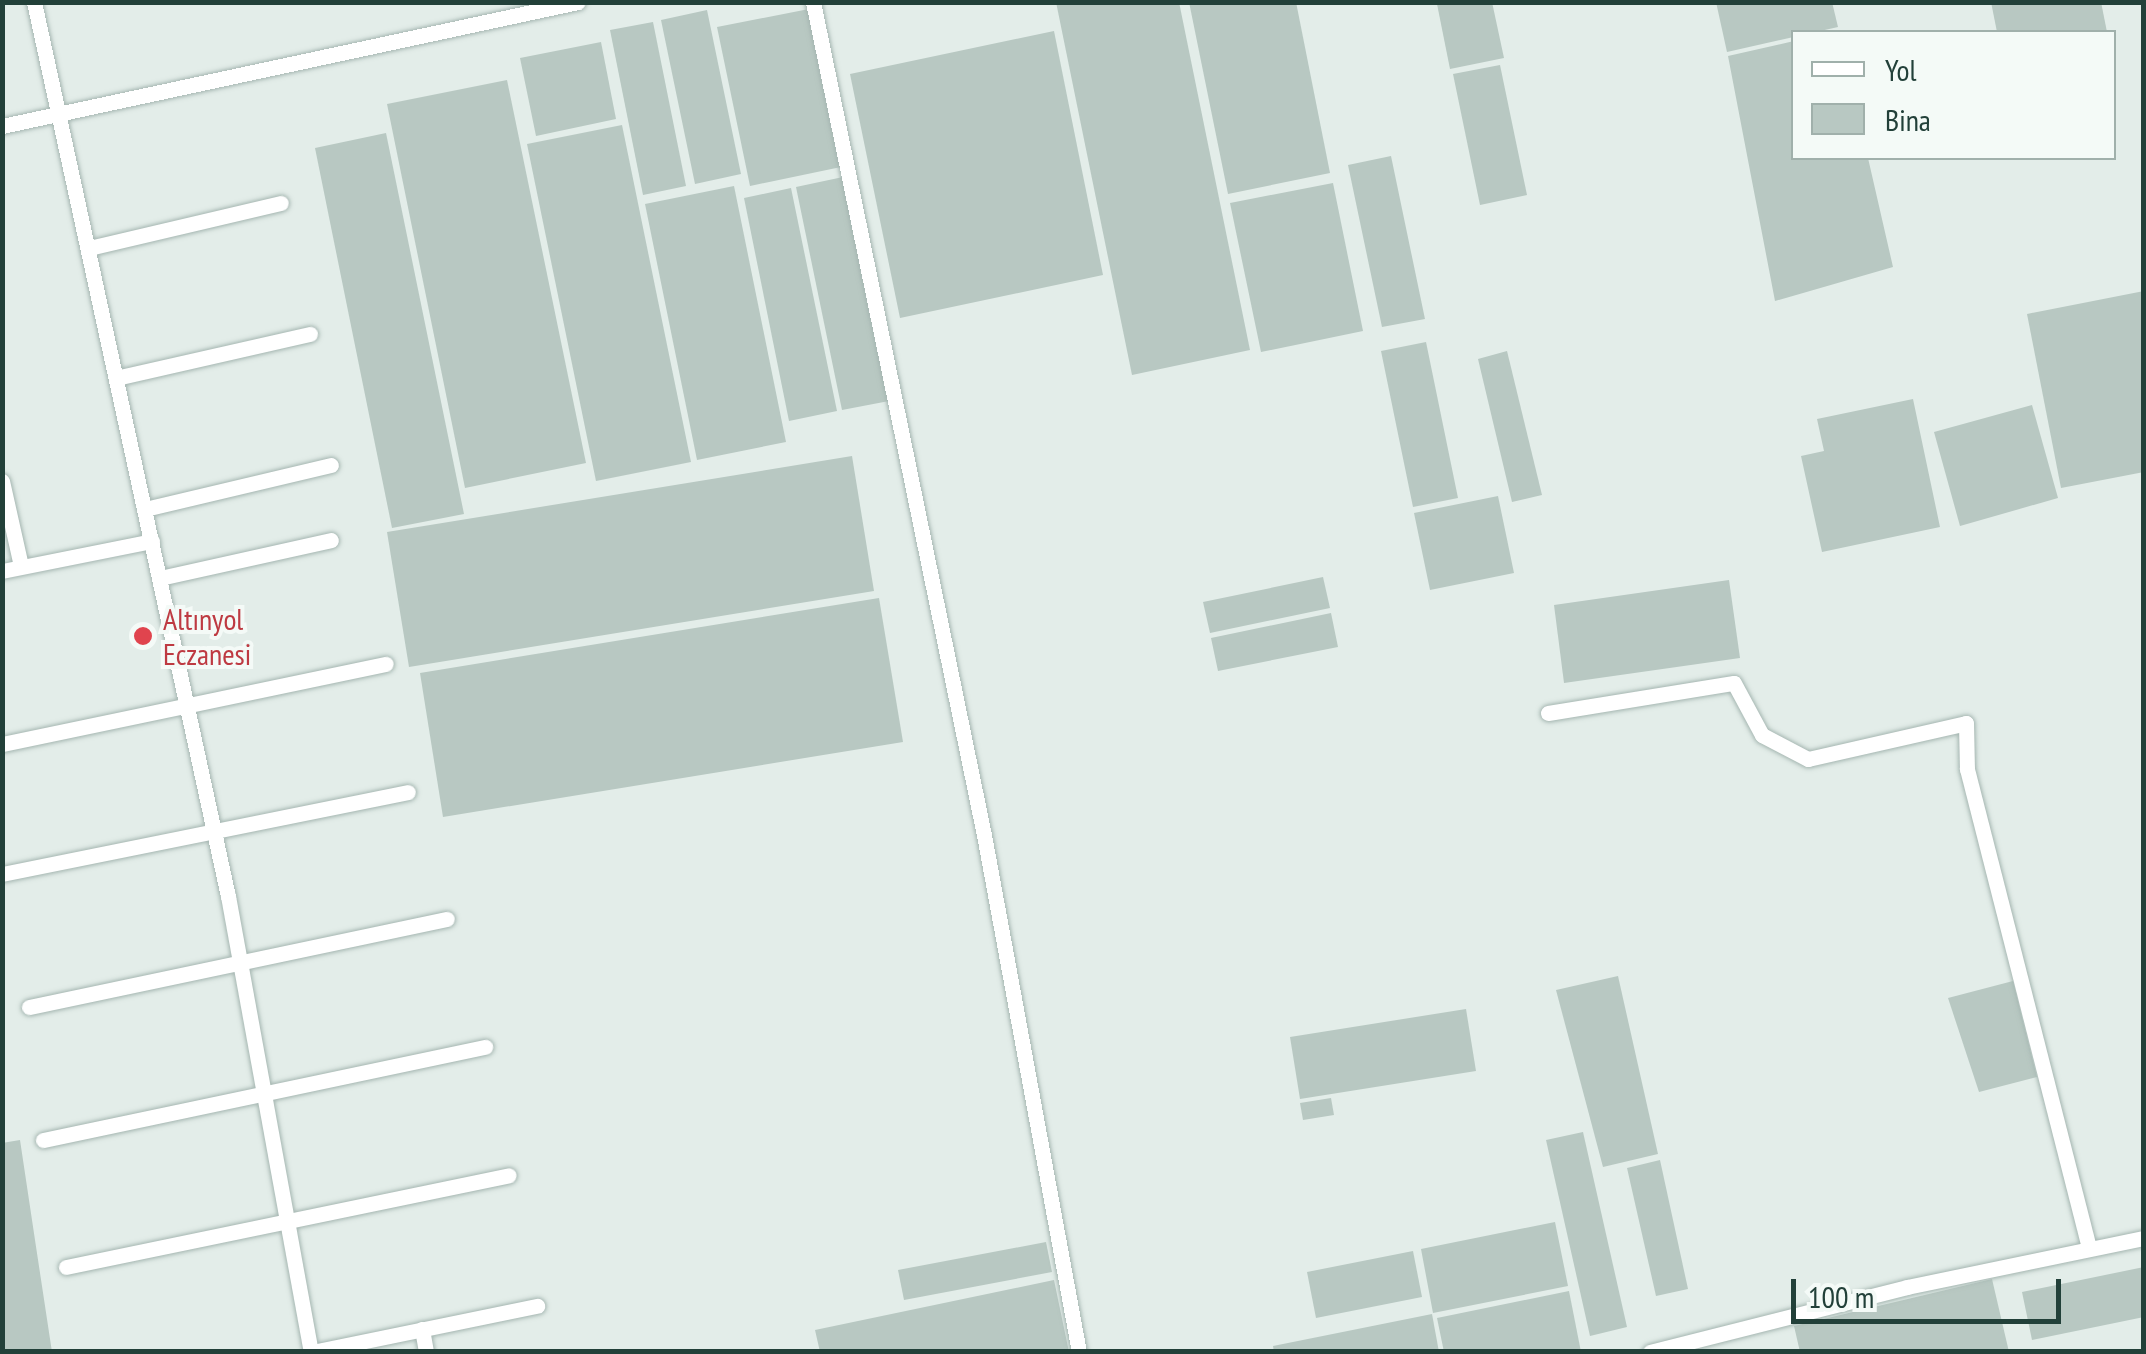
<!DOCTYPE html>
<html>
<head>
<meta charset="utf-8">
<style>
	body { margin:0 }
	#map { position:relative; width:2146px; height:1354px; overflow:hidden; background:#e3ede9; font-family:"PT Sans Narrow",sans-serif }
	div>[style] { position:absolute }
	.building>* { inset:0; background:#b8c8c2 }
	.roads { filter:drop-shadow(0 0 2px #a5b6b1) drop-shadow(0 0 2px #a5b6b1) }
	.minor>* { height:15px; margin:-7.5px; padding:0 7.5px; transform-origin:7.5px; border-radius:7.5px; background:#fff }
	.dots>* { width:28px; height:28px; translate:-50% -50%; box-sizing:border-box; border:5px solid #f4faf7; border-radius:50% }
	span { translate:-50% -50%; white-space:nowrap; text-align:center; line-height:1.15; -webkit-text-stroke:8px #f4faf7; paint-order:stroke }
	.health-label { font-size:30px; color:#be3a42 }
	.left { translate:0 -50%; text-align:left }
	.frame { position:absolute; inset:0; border:5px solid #224039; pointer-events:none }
	.legend { position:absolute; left:1791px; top:30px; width:325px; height:130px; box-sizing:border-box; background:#f4faf7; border:2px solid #a0b0ab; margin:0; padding:12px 18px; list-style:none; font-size:30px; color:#224039 }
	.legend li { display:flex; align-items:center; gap:20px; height:50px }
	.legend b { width:50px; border:2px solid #a0b0ab }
	.scale { position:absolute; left:1791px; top:1279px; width:270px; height:45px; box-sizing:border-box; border:5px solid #224039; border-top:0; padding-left:12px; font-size:30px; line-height:35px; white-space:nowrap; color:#224039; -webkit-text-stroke:8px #f4faf7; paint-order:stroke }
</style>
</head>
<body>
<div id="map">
	<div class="building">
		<div style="clip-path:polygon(1056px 2px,1179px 2px,1250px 350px,1132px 375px)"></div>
		<div style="clip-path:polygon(1189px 2px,1296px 2px,1330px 173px,1228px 194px)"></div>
		<div style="clip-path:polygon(1492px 2px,1504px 58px,1450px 69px,1437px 4px)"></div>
		<div style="clip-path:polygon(1716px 2px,1832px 2px,1838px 27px,1727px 52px)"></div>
		<div style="clip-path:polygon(1991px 2px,2101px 2px,2107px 32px,1997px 32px)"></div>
		<div style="clip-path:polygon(809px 9px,841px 167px,750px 186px,717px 27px)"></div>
		<div style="clip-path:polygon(707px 10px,741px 174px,695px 184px,661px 20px)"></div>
		<div style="clip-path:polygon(653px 22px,686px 186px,643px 195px,610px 30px)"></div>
		<div style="clip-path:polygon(1054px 31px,1103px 275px,900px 318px,850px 74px)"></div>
		<div style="clip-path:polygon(1794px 41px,1794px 158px,1868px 158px,1893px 267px,1775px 301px,1728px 56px)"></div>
		<div style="clip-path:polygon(601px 42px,616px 119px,536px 136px,520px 58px)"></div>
		<div style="clip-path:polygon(1500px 65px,1527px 195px,1480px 205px,1453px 74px)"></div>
		<div style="clip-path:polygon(507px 80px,586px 463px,465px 488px,387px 104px)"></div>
		<div style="clip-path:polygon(622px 125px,691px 462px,596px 481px,527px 144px)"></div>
		<div style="clip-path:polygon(386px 133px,464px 514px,392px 528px,315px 148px)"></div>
		<div style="clip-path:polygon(1391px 156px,1425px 319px,1382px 327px,1348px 165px)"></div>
		<div style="clip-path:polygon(843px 177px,889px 401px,842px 410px,796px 187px)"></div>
		<div style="clip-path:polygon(1333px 183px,1363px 331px,1261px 352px,1230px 203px)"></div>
		<div style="clip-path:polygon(734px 186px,786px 442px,697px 460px,645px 204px)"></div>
		<div style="clip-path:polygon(791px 188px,837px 411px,789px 421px,744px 198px)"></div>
		<div style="clip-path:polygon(2144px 291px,2144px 472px,2061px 488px,2027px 314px)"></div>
		<div style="clip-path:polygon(1426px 342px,1458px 498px,1413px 507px,1381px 351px)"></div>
		<div style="clip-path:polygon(1507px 351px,1542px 495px,1512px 502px,1478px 359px)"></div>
		<div style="clip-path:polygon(1913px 399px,1940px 527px,1822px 552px,1801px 456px,1824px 451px,1817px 419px)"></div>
		<div style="clip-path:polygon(2032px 405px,2058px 498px,1960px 526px,1934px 432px)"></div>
		<div style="clip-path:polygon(852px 456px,874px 591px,409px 667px,387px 532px)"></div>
		<div style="clip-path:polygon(1498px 496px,1514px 573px,1430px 590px,1414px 513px)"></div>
		<div style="clip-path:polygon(1323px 577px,1330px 608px,1210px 633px,1203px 602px)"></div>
		<div style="clip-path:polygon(1729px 580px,1740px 658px,1564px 683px,1554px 605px)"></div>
		<div style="clip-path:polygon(879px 598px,903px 742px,443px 817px,420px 673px)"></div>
		<div style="clip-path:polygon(1331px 613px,1338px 647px,1218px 671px,1211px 638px)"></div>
		<div style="clip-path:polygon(1618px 976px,1658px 1154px,1603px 1167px,1556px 990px)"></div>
		<div style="clip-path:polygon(2013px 981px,2037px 1077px,1979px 1092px,1948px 998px)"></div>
		<div style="clip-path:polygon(1466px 1009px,1476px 1071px,1300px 1099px,1290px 1037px)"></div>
		<div style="clip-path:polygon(1331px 1098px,1334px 1115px,1303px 1120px,1300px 1103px)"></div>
		<div style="clip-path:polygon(1583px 1132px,1627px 1327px,1590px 1336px,1546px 1140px)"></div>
		<div style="clip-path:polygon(20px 1140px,35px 1240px,52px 1352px,2px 1352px,2px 1143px)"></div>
		<div style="clip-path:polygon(1660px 1160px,1688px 1289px,1656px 1296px,1627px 1168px)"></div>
		<div style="clip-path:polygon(1555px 1222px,1568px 1286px,1433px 1313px,1421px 1249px)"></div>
		<div style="clip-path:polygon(1046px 1242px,1052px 1272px,904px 1300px,898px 1270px)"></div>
		<div style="clip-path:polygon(1413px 1251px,1422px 1297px,1316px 1318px,1307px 1272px)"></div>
		<div style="clip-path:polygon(2144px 1267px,2144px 1317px,2032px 1340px,2022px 1292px)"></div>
		<div style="clip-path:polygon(1992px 1279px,2009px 1352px,1800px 1352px,1794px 1326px)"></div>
		<div style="clip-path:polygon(1054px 1280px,1069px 1352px,820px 1352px,815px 1330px)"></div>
		<div style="clip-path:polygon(1569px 1291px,1581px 1352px,1444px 1352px,1437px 1318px)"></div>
		<div style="clip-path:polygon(1432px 1314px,1439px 1352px,1274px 1352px,1273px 1346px)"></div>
	</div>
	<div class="roads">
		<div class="minor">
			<div style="left:34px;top:2px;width:915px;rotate:77.76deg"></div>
			<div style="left:228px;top:896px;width:463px;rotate:79.7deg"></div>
			<div style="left:813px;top:2px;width:850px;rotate:78.4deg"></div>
			<div style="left:984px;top:835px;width:526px;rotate:79.59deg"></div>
			<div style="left:2px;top:126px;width:589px;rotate:-12.15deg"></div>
			<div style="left:89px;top:248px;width:197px;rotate:-13.2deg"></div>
			<div style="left:116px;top:378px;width:199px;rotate:-12.8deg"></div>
			<div style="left:2px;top:481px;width:87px;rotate:77.4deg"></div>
			<div style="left:145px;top:509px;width:191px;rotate:-13.3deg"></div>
			<div style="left:2px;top:571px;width:153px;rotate:-11.3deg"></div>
			<div style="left:160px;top:578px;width:175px;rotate:-12.5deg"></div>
			<div style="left:1548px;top:713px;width:188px;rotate:-9.2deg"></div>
			<div style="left:1734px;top:683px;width:59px;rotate:61.7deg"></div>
			<div style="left:1762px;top:735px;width:52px;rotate:27.6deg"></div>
			<div style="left:1808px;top:759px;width:162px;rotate:-12.8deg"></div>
			<div style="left:1966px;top:723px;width:46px;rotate:88.8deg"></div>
			<div style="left:1967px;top:769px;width:492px;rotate:75.7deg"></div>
			<div style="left:2px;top:744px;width:392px;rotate:-11.8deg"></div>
			<div style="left:2px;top:874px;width:414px;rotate:-11.4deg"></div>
			<div style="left:29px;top:1007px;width:427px;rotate:-11.9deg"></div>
			<div style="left:43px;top:1140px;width:452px;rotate:-11.9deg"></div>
			<div style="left:66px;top:1267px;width:452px;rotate:-11.7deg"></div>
			<div style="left:422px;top:1329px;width:23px;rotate:80deg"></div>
			<div style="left:312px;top:1352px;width:230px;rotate:-11.6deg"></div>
			<div style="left:1650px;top:1352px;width:265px;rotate:-14.2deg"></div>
			<div style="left:1907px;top:1287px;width:242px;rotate:-11.7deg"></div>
		</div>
	</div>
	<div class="dots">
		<div style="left:143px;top:636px;background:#e0444e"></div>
	</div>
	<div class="health-label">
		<span class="left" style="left:163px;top:636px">Altınyol<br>Eczanesi</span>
	</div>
	<div class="frame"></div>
	<ul class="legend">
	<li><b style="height:12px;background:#fff"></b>Yol</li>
	<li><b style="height:28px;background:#b8c8c2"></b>Bina</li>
	</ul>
	<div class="scale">100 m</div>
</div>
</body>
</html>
